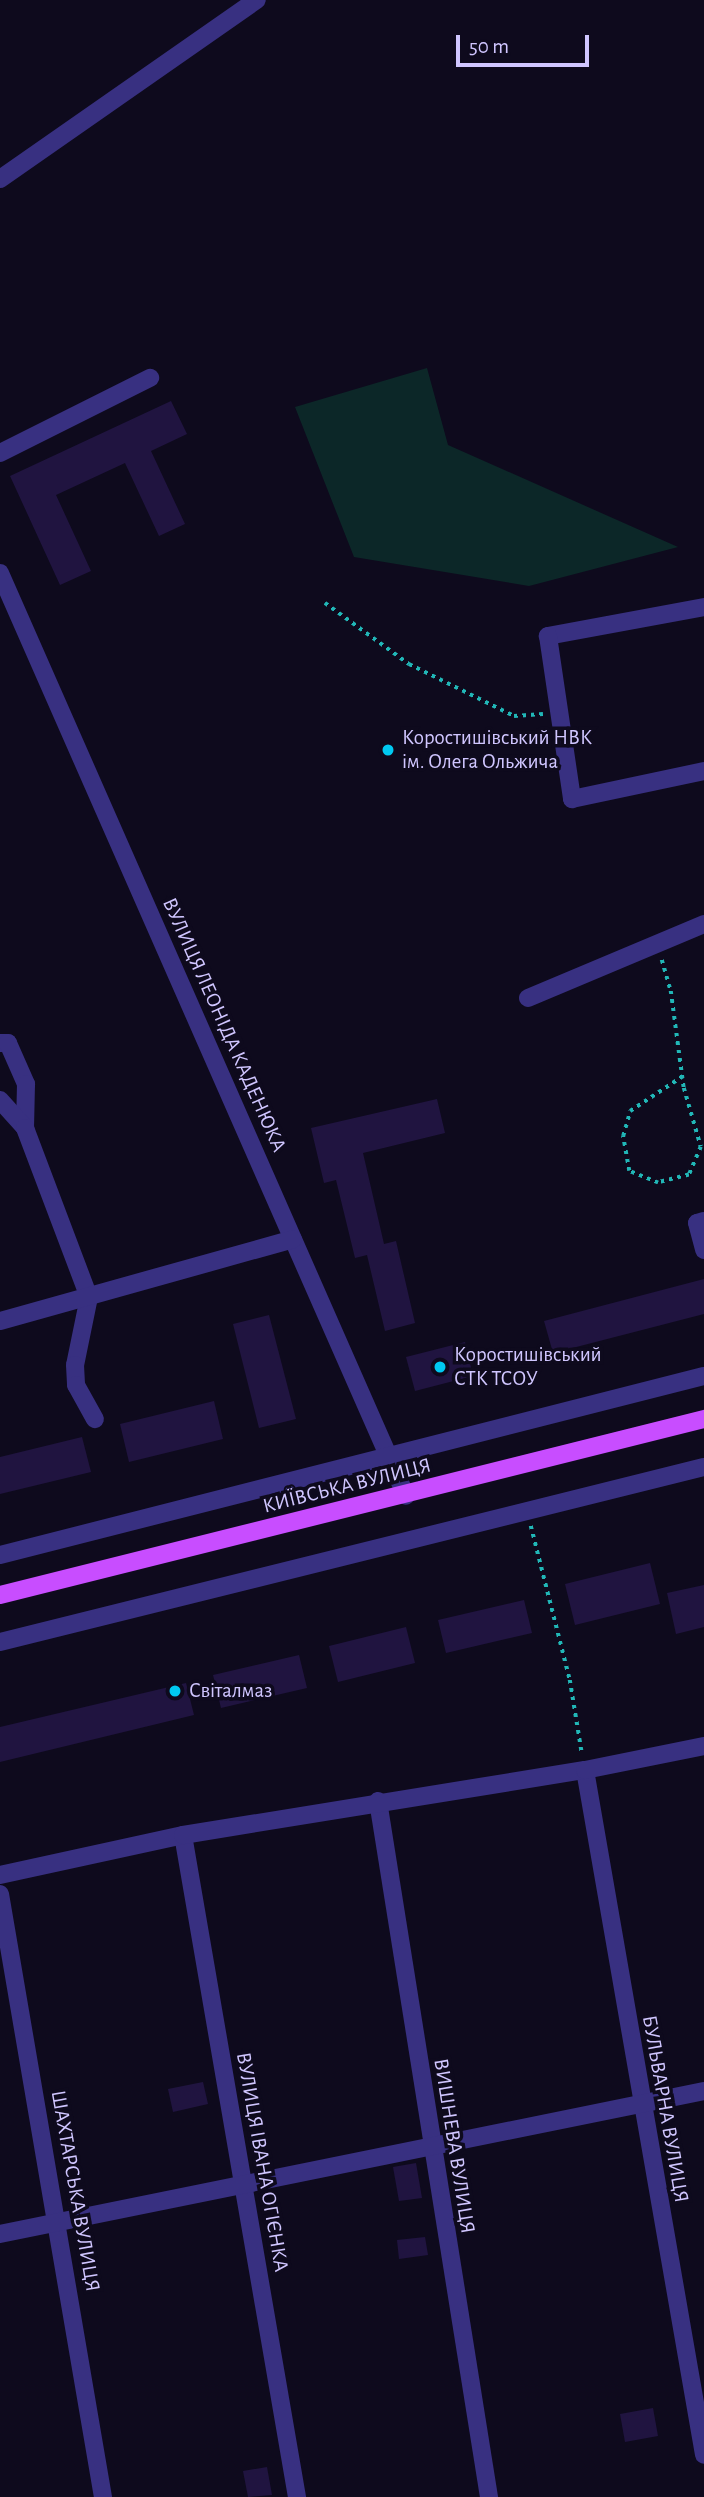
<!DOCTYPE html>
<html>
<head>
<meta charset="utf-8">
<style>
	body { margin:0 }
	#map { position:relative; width:704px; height:2497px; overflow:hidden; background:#0e0a1d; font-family:"Alegreya Sans",sans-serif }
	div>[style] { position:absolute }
	.green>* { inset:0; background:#0c2728 }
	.building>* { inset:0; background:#201440 }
	.path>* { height:3.5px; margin-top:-1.75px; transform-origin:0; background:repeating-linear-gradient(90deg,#21b7b7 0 3.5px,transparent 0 8.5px) }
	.minor>* { height:18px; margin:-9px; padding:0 9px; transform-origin:9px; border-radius:9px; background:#383081 }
	.major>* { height:18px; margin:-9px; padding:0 9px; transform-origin:9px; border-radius:9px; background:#c84dff }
	.dots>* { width:19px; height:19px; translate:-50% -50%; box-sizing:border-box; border:4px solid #0e0a1d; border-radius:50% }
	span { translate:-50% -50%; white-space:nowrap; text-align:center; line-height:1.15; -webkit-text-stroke:7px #0e0a1d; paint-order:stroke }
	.poi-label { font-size:21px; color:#d0c6ff }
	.left { translate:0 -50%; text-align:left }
	.street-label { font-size:21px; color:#d0c6ff }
	.scale { position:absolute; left:456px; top:35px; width:133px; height:32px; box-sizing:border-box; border:4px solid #d0c6ff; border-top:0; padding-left:9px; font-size:21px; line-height:24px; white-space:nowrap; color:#d0c6ff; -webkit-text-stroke:5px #0e0a1d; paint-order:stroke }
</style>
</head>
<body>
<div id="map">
	<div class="green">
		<div style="clip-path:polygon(427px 368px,448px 445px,678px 547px,529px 586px,354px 557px,295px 407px)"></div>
	</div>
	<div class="building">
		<div style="clip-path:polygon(171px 401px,187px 434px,151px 451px,185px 524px,159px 536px,125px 463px,56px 495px,91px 571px,60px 585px,10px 476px)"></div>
		<div style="clip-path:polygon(437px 1099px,445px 1133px,363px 1153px,384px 1244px,396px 1241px,415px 1323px,385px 1331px,367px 1255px,355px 1258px,336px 1180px,324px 1183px,311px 1128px)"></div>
		<div style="clip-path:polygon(704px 1279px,704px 1314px,553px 1353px,544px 1321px)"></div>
		<div style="clip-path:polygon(269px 1315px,296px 1419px,259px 1428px,233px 1324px)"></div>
		<div style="clip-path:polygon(465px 1342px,473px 1376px,415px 1391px,406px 1357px)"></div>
		<div style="clip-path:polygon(214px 1401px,223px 1439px,129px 1462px,120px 1424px)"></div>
		<div style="clip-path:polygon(82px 1437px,91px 1472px,0 1494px,0 1457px)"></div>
		<div style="clip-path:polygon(650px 1563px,660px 1604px,575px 1625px,565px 1584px)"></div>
		<div style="clip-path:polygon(704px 1585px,704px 1627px,676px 1634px,667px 1593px)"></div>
		<div style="clip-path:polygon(524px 1600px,532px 1633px,446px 1653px,438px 1620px)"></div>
		<div style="clip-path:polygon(406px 1627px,415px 1663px,338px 1682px,329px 1646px)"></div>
		<div style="clip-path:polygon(299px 1655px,307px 1688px,221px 1708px,213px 1675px)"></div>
		<div style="clip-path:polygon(186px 1683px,194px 1715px,0 1762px,0 1727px)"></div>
		<div style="clip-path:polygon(203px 2082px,208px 2104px,173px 2112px,168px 2089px)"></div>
		<div style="clip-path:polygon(416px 2163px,422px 2198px,399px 2201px,393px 2167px)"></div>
		<div style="clip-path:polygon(425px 2237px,428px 2255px,399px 2259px,397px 2240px)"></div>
		<div style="clip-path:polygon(653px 2408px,658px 2436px,625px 2442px,620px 2414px)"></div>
		<div style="clip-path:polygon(267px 2467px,272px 2495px,248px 2497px,243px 2471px)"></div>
	</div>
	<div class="path">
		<div style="left:325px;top:603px;width:104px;rotate:36deg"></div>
		<div style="left:409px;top:664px;width:117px;rotate:26.3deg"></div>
		<div style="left:514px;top:716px;width:29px;rotate:-4deg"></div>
		<div style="left:662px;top:960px;width:32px;rotate:74deg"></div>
		<div style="left:671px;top:991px;width:98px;rotate:82.4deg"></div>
		<div style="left:684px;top:1088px;width:61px;rotate:73.9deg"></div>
		<div style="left:701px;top:1147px;width:30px;rotate:113deg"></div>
		<div style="left:689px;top:1175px;width:32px;rotate:166deg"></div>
		<div style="left:658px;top:1183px;width:31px;rotate:-158deg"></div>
		<div style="left:629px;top:1171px;width:36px;rotate:-100deg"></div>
		<div style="left:623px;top:1136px;width:26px;rotate:-74deg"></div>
		<div style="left:630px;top:1111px;width:64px;rotate:-33.4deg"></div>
		<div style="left:531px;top:1526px;width:159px;rotate:75.8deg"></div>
		<div style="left:570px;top:1680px;width:74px;rotate:80.7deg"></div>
	</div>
	<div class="minor">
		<div style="left:0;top:179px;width:313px;rotate:-34.9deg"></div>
		<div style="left:0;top:453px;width:168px;rotate:-26.6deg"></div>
		<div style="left:0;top:573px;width:1008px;rotate:66.26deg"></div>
		<div style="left:704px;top:607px;width:159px;rotate:169.5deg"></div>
		<div style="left:548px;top:636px;width:165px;rotate:81.6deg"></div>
		<div style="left:572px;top:799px;width:135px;rotate:-12deg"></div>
		<div style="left:528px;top:998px;width:191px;rotate:-22.8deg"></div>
		<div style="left:0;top:1043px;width:8px"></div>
		<div style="left:8px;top:1043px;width:45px;rotate:66.3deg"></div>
		<div style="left:26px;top:1084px;width:44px;rotate:91.3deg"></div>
		<div style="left:0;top:1100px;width:38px;rotate:48deg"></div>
		<div style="left:25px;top:1128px;width:181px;rotate:69.3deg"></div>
		<div style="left:89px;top:1297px;width:69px;rotate:101.6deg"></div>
		<div style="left:75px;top:1365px;width:20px;rotate:87deg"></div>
		<div style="left:76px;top:1385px;width:39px;rotate:61deg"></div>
		<div style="left:704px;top:1221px;width:7px;rotate:164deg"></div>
		<div style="left:697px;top:1223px;width:28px;rotate:75deg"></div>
		<div style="left:0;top:1321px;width:304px;rotate:-15.6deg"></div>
		<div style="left:0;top:1555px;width:726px;rotate:-14.27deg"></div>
		<div style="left:0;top:1642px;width:725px;rotate:-13.96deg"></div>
		<div style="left:585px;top:1770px;width:695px;rotate:80.14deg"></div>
		<div style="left:378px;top:1801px;width:705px;rotate:80.94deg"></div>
		<div style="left:183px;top:1835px;width:672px;rotate:80.23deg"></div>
		<div style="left:0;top:1875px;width:187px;rotate:-12.3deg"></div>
		<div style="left:183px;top:1835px;width:407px;rotate:-9.2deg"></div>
		<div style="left:585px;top:1770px;width:121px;rotate:-11.4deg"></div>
		<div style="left:0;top:1894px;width:612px;rotate:80.31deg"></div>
		<div style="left:0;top:2234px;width:718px;rotate:-11.48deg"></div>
	</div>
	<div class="major">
		<div style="left:0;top:1595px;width:726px;rotate:-14.04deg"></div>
	</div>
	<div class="dots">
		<div style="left:388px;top:750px;background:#00c9f1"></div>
		<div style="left:440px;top:1367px;background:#00c9f1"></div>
		<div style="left:175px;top:1691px;background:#00c9f1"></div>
	</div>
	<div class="poi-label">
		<span class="left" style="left:402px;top:750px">Коростишівський НВК<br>ім. Олега Ольжича</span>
		<span class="left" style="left:454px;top:1367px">Коростишівський<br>СТК ТСОУ</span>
		<span class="left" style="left:189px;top:1691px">Світалмаз</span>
	</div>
	<div class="street-label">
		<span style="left:224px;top:1025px;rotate:66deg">ВУЛИЦЯ ЛЕОНІДА КАДЕНЮКА</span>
		<span style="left:347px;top:1486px;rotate:-14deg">КИЇВСЬКА ВУЛИЦЯ</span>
		<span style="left:665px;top:2109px;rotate:80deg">БУЛЬВАРНА ВУЛИЦЯ</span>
		<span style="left:454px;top:2146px;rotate:81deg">ВИШНЕВА ВУЛИЦЯ</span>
		<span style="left:262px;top:2162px;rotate:80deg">ВУЛИЦЯ ІВАНА ОГІЄНКА</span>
		<span style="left:75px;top:2191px;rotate:80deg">ШАХТАРСЬКА ВУЛИЦЯ</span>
	</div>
	<div class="scale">50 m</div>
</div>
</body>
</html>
